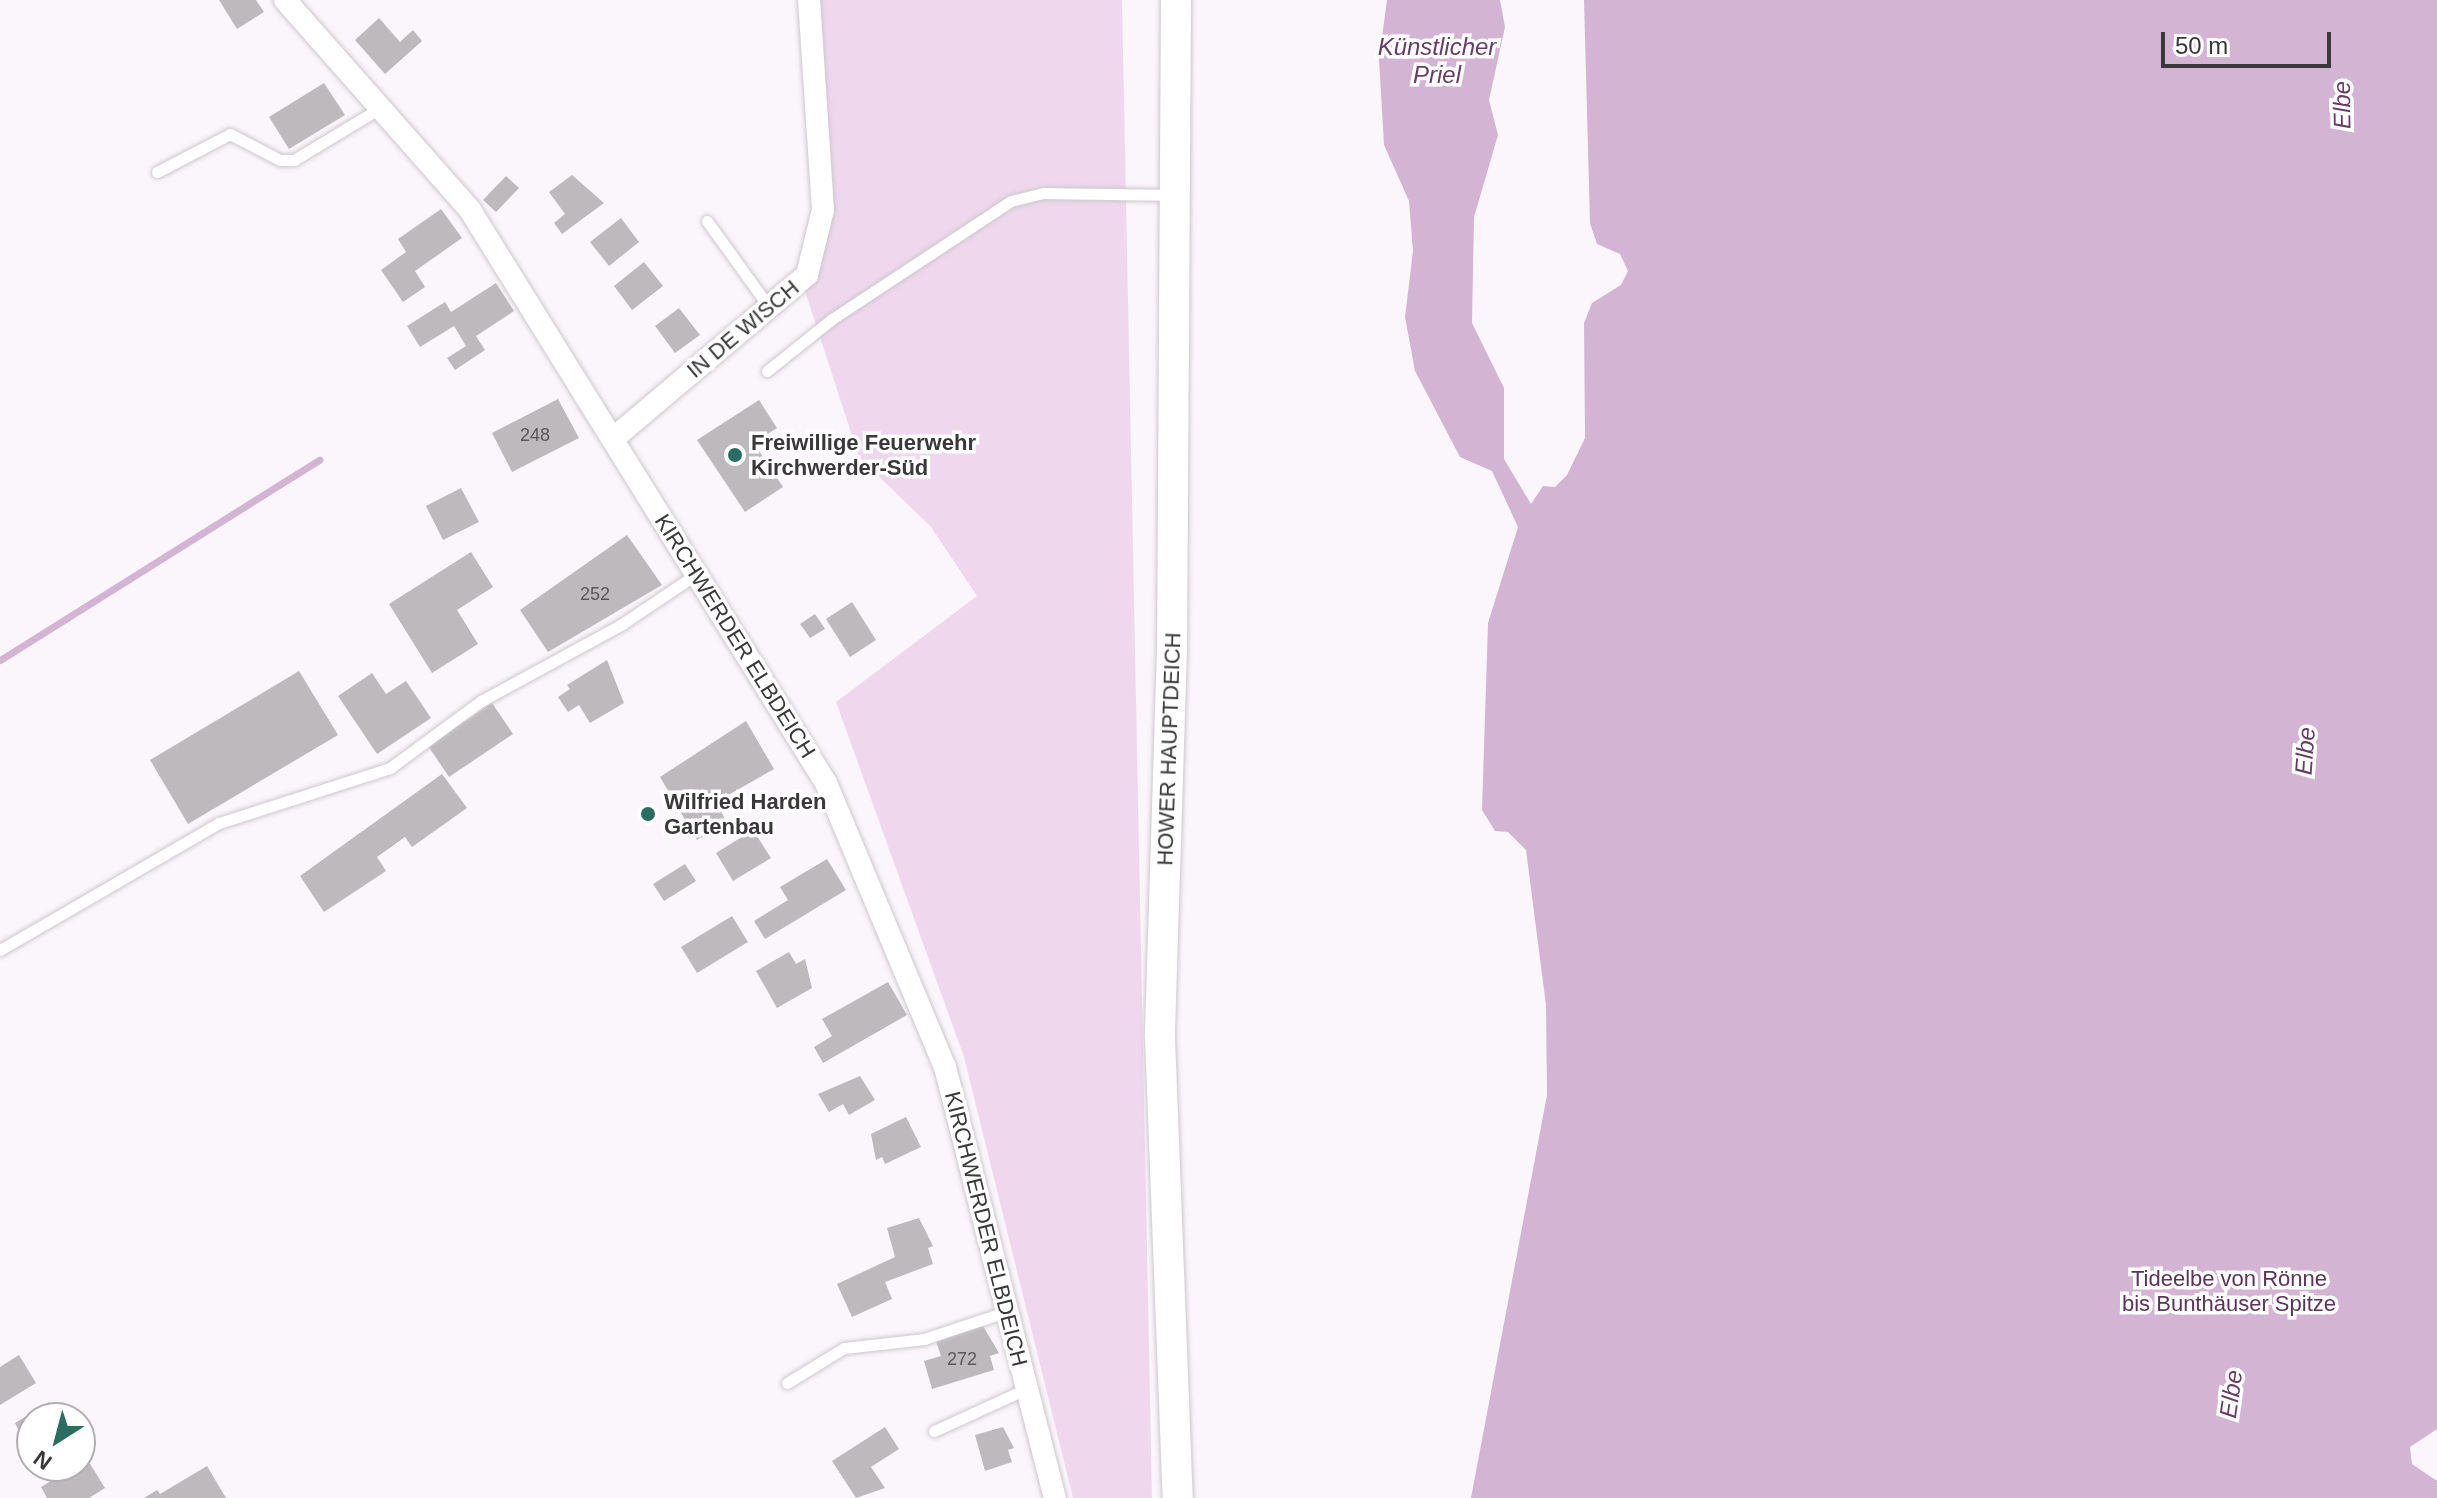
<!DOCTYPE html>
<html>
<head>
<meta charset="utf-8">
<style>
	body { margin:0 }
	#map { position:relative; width:2437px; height:1498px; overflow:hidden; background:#fbf6fb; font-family:Helvetica,sans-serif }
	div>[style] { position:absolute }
	.green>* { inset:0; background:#efd8ee }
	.water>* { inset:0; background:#d3b4d2 }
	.stream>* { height:7px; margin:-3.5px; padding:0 3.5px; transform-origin:3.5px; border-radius:3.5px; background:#d3b4d2 }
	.building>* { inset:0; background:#beb9bd }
	.roads { filter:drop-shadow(0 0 2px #ccc8cc) drop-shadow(0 0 2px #ccc8cc) }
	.lane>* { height:11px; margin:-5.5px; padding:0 5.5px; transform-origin:5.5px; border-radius:5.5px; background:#fff }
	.street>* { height:22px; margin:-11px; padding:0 11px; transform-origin:11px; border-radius:11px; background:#fff }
	.secondary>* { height:30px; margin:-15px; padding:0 15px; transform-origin:15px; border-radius:15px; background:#fff }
	.dots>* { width:22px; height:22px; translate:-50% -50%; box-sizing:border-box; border:4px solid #fff; border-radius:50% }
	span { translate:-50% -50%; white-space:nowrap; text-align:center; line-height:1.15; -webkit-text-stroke:7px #fff; paint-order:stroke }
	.number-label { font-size:18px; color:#5b585b }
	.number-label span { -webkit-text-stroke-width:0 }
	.street-label { font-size:22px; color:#3a383a }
	.poi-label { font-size:22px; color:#3a383a; font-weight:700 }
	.left { translate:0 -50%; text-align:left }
	.park-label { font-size:22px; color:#5c335c }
	.water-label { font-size:24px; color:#673d67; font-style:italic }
	.north { position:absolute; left:16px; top:1402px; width:80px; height:80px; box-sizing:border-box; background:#fff; border:2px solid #b0afb0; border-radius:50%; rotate:216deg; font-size:22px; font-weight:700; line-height:32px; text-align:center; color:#3a383a }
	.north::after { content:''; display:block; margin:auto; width:28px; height:36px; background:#2a6e60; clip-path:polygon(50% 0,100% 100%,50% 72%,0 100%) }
	.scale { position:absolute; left:2161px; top:32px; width:170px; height:36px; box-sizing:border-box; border:4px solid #3a383a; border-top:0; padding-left:10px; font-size:24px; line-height:28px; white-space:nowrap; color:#3a383a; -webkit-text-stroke:6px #fff; paint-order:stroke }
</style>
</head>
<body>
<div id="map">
	<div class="green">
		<div style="clip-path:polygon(798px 0,1122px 0,1152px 1498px,1073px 1498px,964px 1057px,836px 702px,977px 596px,931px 527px,859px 457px,804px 288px,817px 210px)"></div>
	</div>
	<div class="water">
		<div style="clip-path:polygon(1387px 0,1500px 0,1505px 27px,1489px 100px,1498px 135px,1474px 217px,1472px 323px,1504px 388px,1504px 459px,1531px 504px,1543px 486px,1555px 487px,1567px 475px,1585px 438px,1584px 323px,1592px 303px,1621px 285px,1628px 271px,1620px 254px,1597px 244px,1590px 223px,1584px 0,2437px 0,2437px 1429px,2410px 1447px,2412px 1464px,2437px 1481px,2437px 1498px,1471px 1498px,1547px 1095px,1546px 1005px,1526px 850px,1508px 832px,1495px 831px,1482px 810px,1488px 623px,1518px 527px,1492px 471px,1460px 457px,1415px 371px,1405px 317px,1413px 251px,1409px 201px,1384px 145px,1379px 59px)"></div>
	</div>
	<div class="stream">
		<div style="left:0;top:660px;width:377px;rotate:-32.1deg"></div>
	</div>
	<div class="building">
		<div style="clip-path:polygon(219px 0,256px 0,264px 12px,237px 29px)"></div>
		<div style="clip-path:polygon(379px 18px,400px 42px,413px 30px,422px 41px,385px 74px,355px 40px)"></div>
		<div style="clip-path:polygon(324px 83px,345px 115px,289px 149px,269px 117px)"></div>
		<div style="clip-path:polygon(572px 175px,604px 203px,562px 234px,554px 223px,565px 214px,549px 192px)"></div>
		<div style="clip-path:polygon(506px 176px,519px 188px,496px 212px,483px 200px)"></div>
		<div style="clip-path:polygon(441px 209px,462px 238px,415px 271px,425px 287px,403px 302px,381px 270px,406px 252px,398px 239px)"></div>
		<div style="clip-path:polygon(621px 218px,639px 242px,609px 266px,590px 242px)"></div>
		<div style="clip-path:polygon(644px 262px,663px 286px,632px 310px,614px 286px)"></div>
		<div style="clip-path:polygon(496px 283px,514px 311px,476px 336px,485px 350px,455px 370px,447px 358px,466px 346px,454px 326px,420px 347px,407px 326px,445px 302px,451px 312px)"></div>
		<div style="clip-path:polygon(679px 308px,700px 335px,675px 353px,655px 326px)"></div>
		<div style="clip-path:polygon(558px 399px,579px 438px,512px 472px,492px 433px)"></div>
		<div style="clip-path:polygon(759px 400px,777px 428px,754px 443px,783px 487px,745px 512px,697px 440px)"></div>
		<div style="clip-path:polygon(461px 488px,479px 522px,443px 540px,426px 506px)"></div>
		<div style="clip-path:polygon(627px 535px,662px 585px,548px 652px,520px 610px)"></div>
		<div style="clip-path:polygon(471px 552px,493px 587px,457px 610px,478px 644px,432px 673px,389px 604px)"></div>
		<div style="clip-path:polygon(852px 602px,876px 640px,850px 657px,826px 619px)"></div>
		<div style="clip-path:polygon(815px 614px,825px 629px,810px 638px,800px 624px)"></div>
		<div style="clip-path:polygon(607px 660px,624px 703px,590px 723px,579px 705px,568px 712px,558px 697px,570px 689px,567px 685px)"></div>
		<div style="clip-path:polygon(299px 671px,338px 735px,188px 824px,150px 760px)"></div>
		<div style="clip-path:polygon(372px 673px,386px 694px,406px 681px,431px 718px,377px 754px,338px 696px)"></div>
		<div style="clip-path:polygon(492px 703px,513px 734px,449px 777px,428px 746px)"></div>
		<div style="clip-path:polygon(746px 721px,774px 769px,716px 802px,727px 823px,697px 840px,660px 777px)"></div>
		<div style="clip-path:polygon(442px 774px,467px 808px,412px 847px,405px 837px,377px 857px,386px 871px,324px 912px,300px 876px)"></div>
		<div style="clip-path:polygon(753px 830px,771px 858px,733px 881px,716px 853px)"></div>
		<div style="clip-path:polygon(827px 859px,846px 890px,765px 939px,754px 921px,788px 900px,780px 887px)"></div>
		<div style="clip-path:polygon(685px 864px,696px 881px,664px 901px,653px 884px)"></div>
		<div style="clip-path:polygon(732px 916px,748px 942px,697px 973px,681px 947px)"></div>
		<div style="clip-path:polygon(789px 952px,796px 964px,805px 959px,812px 988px,777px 1008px,756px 971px)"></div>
		<div style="clip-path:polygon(888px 982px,907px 1015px,823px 1063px,814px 1047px,832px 1036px,822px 1019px)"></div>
		<div style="clip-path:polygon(860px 1076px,875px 1100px,849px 1115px,843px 1104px,829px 1112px,818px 1094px)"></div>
		<div style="clip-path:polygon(906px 1117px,921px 1147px,885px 1164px,882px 1157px,876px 1160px,871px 1134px)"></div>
		<div style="clip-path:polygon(919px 1218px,933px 1246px,928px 1248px,933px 1264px,885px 1282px,892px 1299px,852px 1317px,837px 1284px,895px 1257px,887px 1228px)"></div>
		<div style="clip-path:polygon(983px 1326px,999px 1353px,990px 1356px,994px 1370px,932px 1389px,924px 1361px,941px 1356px,936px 1341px)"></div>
		<div style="clip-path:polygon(19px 1355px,36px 1383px,0 1405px,0 1367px)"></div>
		<div style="clip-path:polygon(49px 1402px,59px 1418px,32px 1418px,32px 1459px,15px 1423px)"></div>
		<div style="clip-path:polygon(885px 1427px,899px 1449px,871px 1467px,885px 1488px,856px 1498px,832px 1461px)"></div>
		<div style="clip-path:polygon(1003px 1427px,1014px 1448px,1008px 1450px,1012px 1462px,985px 1471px,975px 1435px)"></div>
		<div style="clip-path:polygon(87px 1459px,105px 1488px,89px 1498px,47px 1498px,41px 1487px)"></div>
		<div style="clip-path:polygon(207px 1466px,226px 1498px,144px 1498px,157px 1490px,160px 1494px)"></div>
	</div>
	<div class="roads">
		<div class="lane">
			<div style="left:157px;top:172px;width:82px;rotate:-27.5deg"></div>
			<div style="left:230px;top:134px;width:56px;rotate:27.5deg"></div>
			<div style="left:280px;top:160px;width:14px"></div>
			<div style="left:294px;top:160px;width:100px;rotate:-31.2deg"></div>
			<div style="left:707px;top:221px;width:106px;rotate:54.2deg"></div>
			<div style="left:767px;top:371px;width:83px;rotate:-38.7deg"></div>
			<div style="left:832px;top:319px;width:214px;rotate:-33.4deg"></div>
			<div style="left:1011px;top:201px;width:34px;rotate:-14deg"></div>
			<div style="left:1044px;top:193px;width:129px;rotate:0.9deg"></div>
			<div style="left:0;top:950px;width:253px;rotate:-30.1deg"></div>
			<div style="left:219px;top:823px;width:180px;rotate:-17.8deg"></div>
			<div style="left:390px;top:768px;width:113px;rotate:-36.4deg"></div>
			<div style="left:481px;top:701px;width:161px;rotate:-28.6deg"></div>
			<div style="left:622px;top:624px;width:88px;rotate:-33.9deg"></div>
			<div style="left:787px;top:1383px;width:67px;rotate:-31.6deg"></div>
			<div style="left:844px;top:1348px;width:81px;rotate:-6.4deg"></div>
			<div style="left:924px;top:1339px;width:85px;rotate:-18.4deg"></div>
			<div style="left:934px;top:1431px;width:101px;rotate:-24.5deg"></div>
		</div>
		<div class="street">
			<div style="left:285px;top:0;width:280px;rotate:48.6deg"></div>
			<div style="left:470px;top:210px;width:675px;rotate:58.15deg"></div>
			<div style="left:826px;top:783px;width:308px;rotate:67.3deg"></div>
			<div style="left:945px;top:1067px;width:445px;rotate:75.7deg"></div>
			<div style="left:614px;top:438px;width:253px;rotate:-40.2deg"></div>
			<div style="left:807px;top:275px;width:67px;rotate:-76.2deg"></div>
			<div style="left:823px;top:210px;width:210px;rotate:-93.8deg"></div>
		</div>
		<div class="secondary">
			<div style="left:1176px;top:0;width:649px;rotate:90.35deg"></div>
			<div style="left:1172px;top:649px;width:388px;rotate:91.8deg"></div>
			<div style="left:1160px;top:1037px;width:461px;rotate:87.8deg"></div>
		</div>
	</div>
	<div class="dots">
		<div style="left:735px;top:455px;background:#2a6e60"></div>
		<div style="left:648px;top:814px;background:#2a6e60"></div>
	</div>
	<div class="number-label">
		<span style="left:535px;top:435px">248</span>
		<span style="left:595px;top:594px">252</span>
		<span style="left:962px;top:1359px">272</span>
	</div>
	<div class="street-label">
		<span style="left:743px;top:329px;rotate:-40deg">IN DE WISCH</span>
		<span style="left:735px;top:636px;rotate:58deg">KIRCHWERDER ELBDEICH</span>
		<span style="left:1169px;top:749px;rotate:-88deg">HOWER HAUPTDEICH</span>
		<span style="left:986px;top:1229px;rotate:76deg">KIRCHWERDER ELBDEICH</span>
	</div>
	<div class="poi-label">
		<span class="left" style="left:751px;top:455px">Freiwillige Feuerwehr<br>Kirchwerder-Süd</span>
		<span class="left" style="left:664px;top:814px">Wilfried Harden<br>Gartenbau</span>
	</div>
	<div class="park-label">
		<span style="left:2229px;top:1291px">Tideelbe von Rönne<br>bis Bunthäuser Spitze</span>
	</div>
	<div class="water-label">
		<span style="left:1437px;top:61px">Künstlicher<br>Priel</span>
		<span style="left:2342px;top:105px;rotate:-91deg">Elbe</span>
		<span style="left:2305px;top:751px;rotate:-86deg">Elbe</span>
		<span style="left:2231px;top:1394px;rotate:-82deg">Elbe</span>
	</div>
	<div class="north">N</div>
	<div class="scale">50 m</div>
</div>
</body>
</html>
